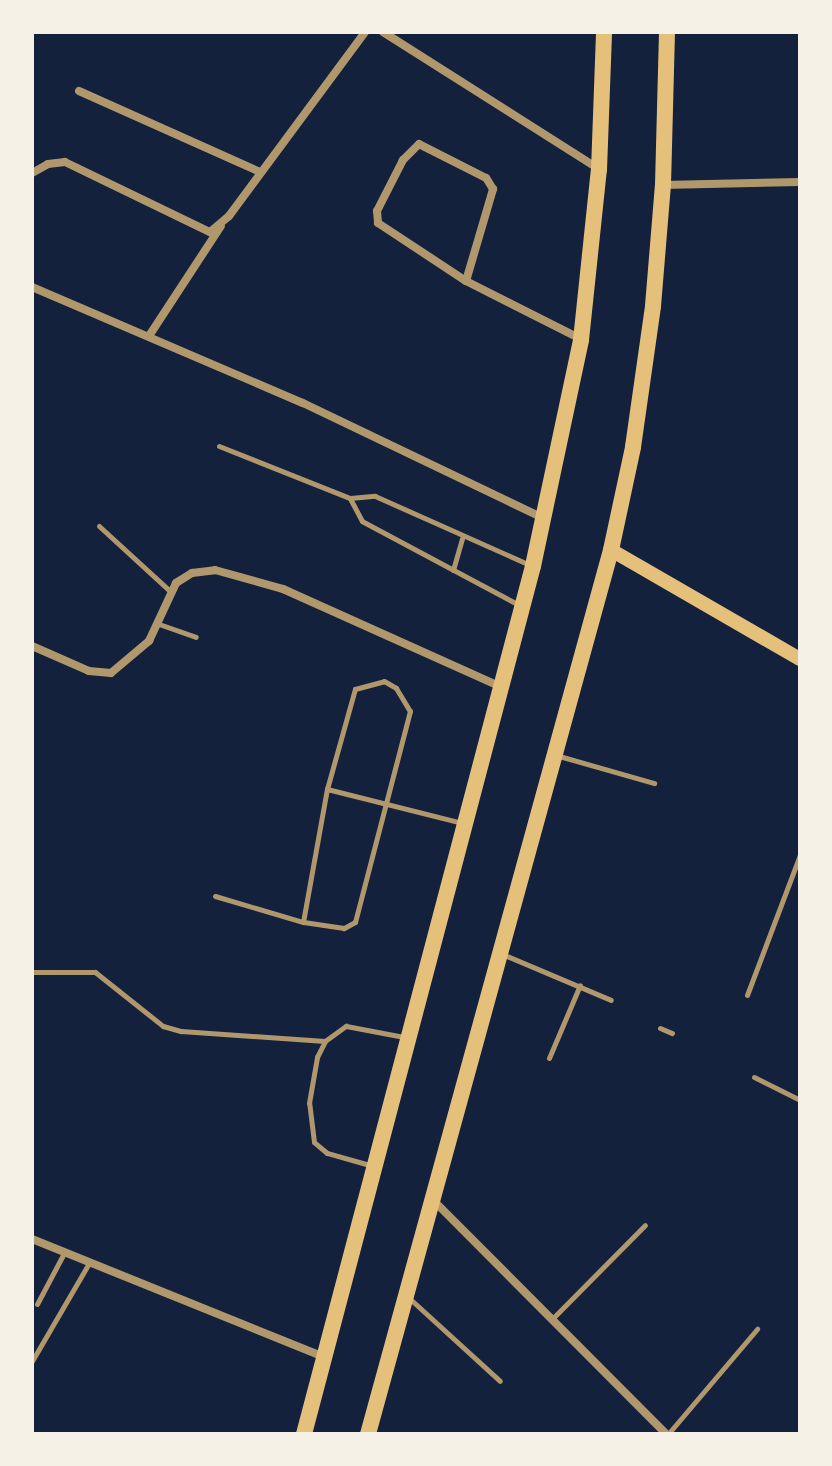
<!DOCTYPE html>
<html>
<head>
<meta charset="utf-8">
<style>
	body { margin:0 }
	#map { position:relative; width:832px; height:1466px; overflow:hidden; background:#14213d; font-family:Quicksand,sans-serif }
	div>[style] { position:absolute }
	.service>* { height:5px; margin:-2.5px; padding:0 2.5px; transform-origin:2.5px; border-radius:2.5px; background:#b1986c }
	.minor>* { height:8px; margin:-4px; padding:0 4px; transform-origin:4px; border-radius:4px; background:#b1986c }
	.secondary>* { height:14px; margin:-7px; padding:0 7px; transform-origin:7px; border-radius:7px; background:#e5c07b }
	.primary>* { height:16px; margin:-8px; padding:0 8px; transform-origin:8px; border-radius:8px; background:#e5c07b }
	span { translate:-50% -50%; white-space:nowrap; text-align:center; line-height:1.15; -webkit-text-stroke:8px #f6f1e7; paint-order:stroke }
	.frame { position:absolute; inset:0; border:34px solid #f6f1e7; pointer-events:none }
</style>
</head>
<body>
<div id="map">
	<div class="service">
		<div style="left:219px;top:446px;width:141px;rotate:21.7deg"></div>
		<div style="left:99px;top:526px;width:96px;rotate:42.5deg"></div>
		<div style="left:453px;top:570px;width:33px;rotate:-74deg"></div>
		<div style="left:521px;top:606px;width:180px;rotate:-151.9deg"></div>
		<div style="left:362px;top:521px;width:26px;rotate:-118deg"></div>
		<div style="left:350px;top:498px;width:25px;rotate:-5deg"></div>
		<div style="left:375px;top:496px;width:172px;rotate:24deg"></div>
		<div style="left:156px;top:623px;width:42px;rotate:19.3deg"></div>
		<div style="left:384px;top:681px;width:14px;rotate:30deg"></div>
		<div style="left:396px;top:688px;width:27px;rotate:59deg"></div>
		<div style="left:410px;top:711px;width:218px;rotate:104.6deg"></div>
		<div style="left:355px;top:922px;width:13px;rotate:151deg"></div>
		<div style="left:344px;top:928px;width:41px;rotate:-171.7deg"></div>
		<div style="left:303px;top:922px;width:135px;rotate:-79.8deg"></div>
		<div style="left:327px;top:789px;width:104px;rotate:-74.4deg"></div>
		<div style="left:355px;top:689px;width:30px;rotate:-15deg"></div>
		<div style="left:559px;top:756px;width:99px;rotate:15.9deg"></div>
		<div style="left:327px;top:789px;width:139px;rotate:14.1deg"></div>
		<div style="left:215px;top:896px;width:92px;rotate:16.5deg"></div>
		<div style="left:502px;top:954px;width:118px;rotate:22.9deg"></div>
		<div style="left:32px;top:972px;width:63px"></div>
		<div style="left:95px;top:972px;width:87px;rotate:38.5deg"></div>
		<div style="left:163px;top:1026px;width:19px;rotate:16deg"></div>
		<div style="left:181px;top:1031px;width:144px;rotate:4deg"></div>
		<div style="left:747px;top:995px;width:150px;rotate:-69.3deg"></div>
		<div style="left:660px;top:1028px;width:13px;rotate:23deg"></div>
		<div style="left:549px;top:1058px;width:79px;rotate:-67deg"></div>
		<div style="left:754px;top:1077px;width:51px;rotate:26.6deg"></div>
		<div style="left:373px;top:1166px;width:48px;rotate:-164.2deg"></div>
		<div style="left:327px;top:1153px;width:17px;rotate:-140deg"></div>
		<div style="left:314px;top:1142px;width:39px;rotate:-97deg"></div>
		<div style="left:309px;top:1103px;width:47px;rotate:-80.1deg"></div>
		<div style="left:317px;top:1057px;width:18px;rotate:-63deg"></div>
		<div style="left:325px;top:1041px;width:26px;rotate:-36deg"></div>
		<div style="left:346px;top:1026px;width:59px;rotate:10.7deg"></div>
		<div style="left:409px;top:1298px;width:123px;rotate:42.4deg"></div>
		<div style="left:37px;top:1304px;width:58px;rotate:-62.1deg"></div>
		<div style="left:552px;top:1319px;width:132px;rotate:-45.3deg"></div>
		<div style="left:32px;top:1361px;width:113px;rotate:-59.8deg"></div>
		<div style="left:668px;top:1434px;width:138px;rotate:-49.7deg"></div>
	</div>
	<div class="minor">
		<div style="left:383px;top:32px;width:256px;rotate:32.4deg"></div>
		<div style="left:79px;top:91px;width:198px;rotate:24.1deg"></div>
		<div style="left:32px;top:173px;width:18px;rotate:-29deg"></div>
		<div style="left:48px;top:164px;width:17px;rotate:-7deg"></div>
		<div style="left:65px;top:162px;width:161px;rotate:25.8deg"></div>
		<div style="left:210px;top:232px;width:25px;rotate:-40deg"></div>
		<div style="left:229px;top:216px;width:229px;rotate:-53.5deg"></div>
		<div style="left:663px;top:185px;width:137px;rotate:-1.3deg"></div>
		<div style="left:466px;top:281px;width:96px;rotate:-73.6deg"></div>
		<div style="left:493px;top:189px;width:13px;rotate:-122deg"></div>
		<div style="left:486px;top:178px;width:75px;rotate:-153.1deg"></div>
		<div style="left:419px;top:144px;width:23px;rotate:135deg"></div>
		<div style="left:403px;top:160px;width:57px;rotate:117deg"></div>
		<div style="left:377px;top:211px;width:12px;rotate:85deg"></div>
		<div style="left:378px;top:223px;width:105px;rotate:33.4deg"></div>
		<div style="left:466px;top:281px;width:129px;rotate:26.8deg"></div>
		<div style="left:32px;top:287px;width:295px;rotate:23.2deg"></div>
		<div style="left:303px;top:403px;width:266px;rotate:25.6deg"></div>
		<div style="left:149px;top:336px;width:131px;rotate:-56.8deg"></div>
		<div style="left:32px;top:646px;width:62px;rotate:23.7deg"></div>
		<div style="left:89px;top:671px;width:22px;rotate:5deg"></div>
		<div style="left:111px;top:673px;width:50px;rotate:-40.1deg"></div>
		<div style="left:149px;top:641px;width:64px;rotate:-65deg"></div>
		<div style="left:176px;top:583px;width:19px;rotate:-32deg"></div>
		<div style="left:192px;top:573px;width:23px;rotate:-7deg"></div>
		<div style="left:215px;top:570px;width:71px;rotate:15.6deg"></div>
		<div style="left:283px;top:589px;width:239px;rotate:24.2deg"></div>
		<div style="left:432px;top:1199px;width:332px;rotate:45.1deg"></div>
		<div style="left:32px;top:1239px;width:315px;rotate:22deg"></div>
	</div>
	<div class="secondary">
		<div style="left:611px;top:550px;width:218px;rotate:30deg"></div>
	</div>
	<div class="primary">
		<div style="left:304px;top:1434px;width:898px;rotate:-75.22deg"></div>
		<div style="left:533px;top:566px;width:231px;rotate:-78deg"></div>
		<div style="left:581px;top:340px;width:171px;rotate:-84deg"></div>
		<div style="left:599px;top:170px;width:138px;rotate:-87.9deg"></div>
		<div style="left:368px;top:1434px;width:917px;rotate:-74.63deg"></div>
		<div style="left:611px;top:550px;width:105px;rotate:-77.9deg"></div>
		<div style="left:633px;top:447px;width:142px;rotate:-81.9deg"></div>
		<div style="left:653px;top:306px;width:121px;rotate:-85.3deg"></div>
		<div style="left:663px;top:185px;width:153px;rotate:-88.5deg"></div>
	</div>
	<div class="frame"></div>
</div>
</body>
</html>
